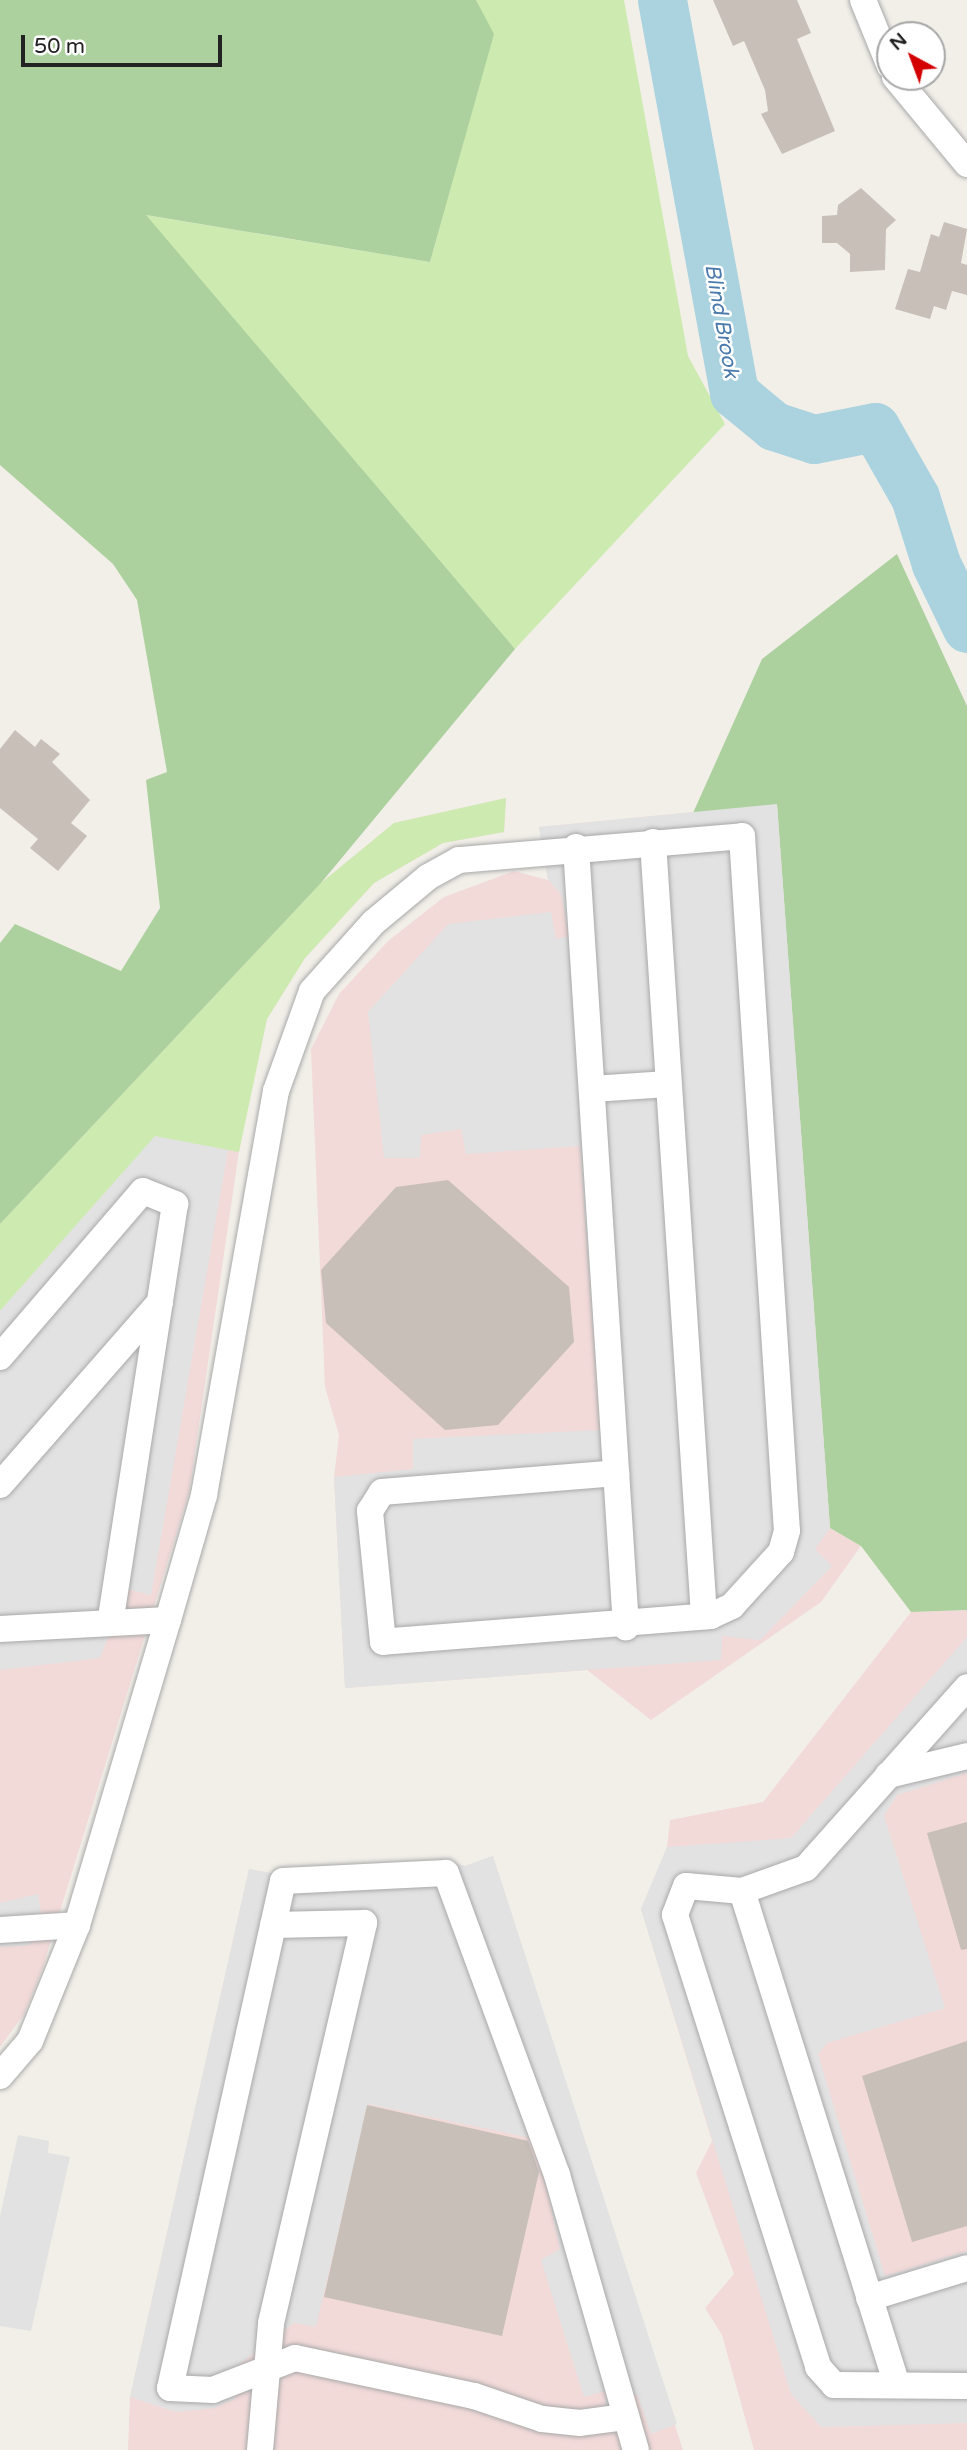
<!DOCTYPE html>
<html>
<head>
<meta charset="utf-8">
<style>
	body { margin:0 }
	#map { position:relative; width:967px; height:2450px; overflow:hidden; background:#f2efe9; font-family:"Varela Round",sans-serif }
	div>[style] { position:absolute }
	.commercial>* { inset:0; background:#f2dad9 }
	.grass>* { inset:0; background:#cdebb0 }
	.forest>* { inset:0; background:#add19e }
	.parking>* { inset:0; background:#e2e2e2 }
	.river>* { height:49px; margin:-24.5px; padding:0 24.5px; transform-origin:24.5px; border-radius:24.5px; background:#aad3df }
	.building>* { inset:0; background:#c7bfb8 }
	.roads { filter:drop-shadow(0 0 2px #a9a9a9) drop-shadow(0 0 2px #a9a9a9) }
	.minor>* { height:26px; margin:-13px; padding:0 13px; transform-origin:13px; border-radius:13px; background:#fff }
	span { translate:-50% -50%; white-space:nowrap; text-align:center; line-height:1.15; -webkit-text-stroke:5px #fff; paint-order:stroke }
	.water-label { font-size:21px; color:#4a7aab; font-style:italic }
	.north { position:absolute; left:876px; top:21px; width:70px; height:70px; box-sizing:border-box; background:#fff; border:2px solid #a7a7a7; border-radius:50%; rotate:319deg; font-size:19px; font-weight:700; line-height:28px; text-align:center; color:#222 }
	.north::after { content:''; display:block; margin:auto; width:24px; height:32px; background:#d40000; clip-path:polygon(50% 0,100% 100%,50% 72%,0 100%) }
	.scale { position:absolute; left:21px; top:35px; width:201px; height:32px; box-sizing:border-box; border:4px solid #222; border-top:0; padding-left:9px; font-size:21px; line-height:24px; white-space:nowrap; color:#222; -webkit-text-stroke:5px #fff; paint-order:stroke }
</style>
</head>
<body>
<div id="map">
	<div class="commercial">
		<div style="clip-path:polygon(506px 798px,504px 832px,443px 843px,374px 883px,305px 958px,267px 1019px,241px 1138px,189px 1492px,42px 1970px,24px 2014px,0 2047px,0 1224px,321px 883px,394px 823px)"></div>
		<div style="clip-path:polygon(777px 804px,830px 1528px,861px 1546px,821px 1602px,651px 1720px,587px 1670px,345px 1688px,334px 1477px,339px 1435px,325px 1387px,311px 1049px,339px 994px,388px 941px,444px 897px,514px 871px,548px 880px,539px 827px)"></div>
		<div style="clip-path:polygon(967px 1610px,967px 2450px,754px 2450px,722px 2335px,705px 2308px,734px 2274px,696px 2173px,712px 2141px,641px 1909px,667px 1848px,670px 1820px,763px 1802px,911px 1612px)"></div>
		<div style="clip-path:polygon(493px 1856px,683px 2450px,128px 2450px,130px 2397px,249px 1869px,276px 1874px,442px 1860px,465px 1866px)"></div>
	</div>
	<div class="grass">
		<div style="clip-path:polygon(476px 0,624px 0,688px 356px,725px 424px,515px 649px,145px 215px,430px 262px,493px 34px)"></div>
		<div style="clip-path:polygon(506px 798px,504px 832px,443px 843px,374px 883px,305px 958px,267px 1019px,239px 1152px,155px 1137px,0 1311px,0 1224px,321px 883px,394px 823px)"></div>
	</div>
	<div class="forest">
		<div style="clip-path:polygon(0 0,476px 0,494px 34px,430px 262px,146px 215px,515px 649px,321px 883px,0 1224px,0 943px,15px 924px,121px 971px,160px 908px,146px 780px,167px 772px,137px 600px,113px 564px,0 465px)"></div>
		<div style="clip-path:polygon(897px 554px,967px 706px,967px 1610px,911px 1612px,861px 1546px,830px 1528px,777px 805px,693px 813px,762px 659px)"></div>
	</div>
	<div class="parking">
		<div style="clip-path:polygon(777px 804px,830px 1528px,815px 1549px,832px 1566px,760px 1640px,722px 1636px,721px 1660px,345px 1688px,334px 1477px,413px 1469px,413px 1439px,600px 1430px,580px 1146px,466px 1154px,461px 1129px,421px 1135px,420px 1158px,384px 1158px,368px 1012px,448px 924px,551px 912px,556px 939px,569px 936px,561px 894px,548px 880px,539px 827px)"></div>
		<div style="clip-path:polygon(155px 1136px,228px 1150px,151px 1595px,127px 1589px,100px 1658px,0 1670px,0 1311px)"></div>
		<div style="clip-path:polygon(967px 1637px,967px 1773px,897px 1795px,884px 1816px,945px 2008px,827px 2043px,818px 2054px,885px 2276px,967px 2251px,967px 2423px,821px 2427px,791px 2394px,641px 1909px,667px 1847px,791px 1838px)"></div>
		<div style="clip-path:polygon(493px 1856px,677px 2424px,651px 2434px,637px 2394px,605px 2405px,606px 2391px,584px 2397px,541px 2260px,560px 2249px,536px 2139px,368px 2104px,316px 2327px,294px 2323px,238px 2365px,235px 2399px,214px 2408px,176px 2412px,130px 2397px,249px 1869px,276px 1874px,442px 1860px,465px 1866px)"></div>
		<div style="clip-path:polygon(38px 1894px,41px 1913px,30px 1945px,0 1947px,0 1903px)"></div>
		<div style="clip-path:polygon(18px 2135px,49px 2141px,48px 2153px,70px 2157px,31px 2331px,0 2326px,0 2216px)"></div>
	</div>
	<div class="river">
		<div style="left:662px;top:0;width:400px;rotate:79.6deg"></div>
		<div style="left:734px;top:393px;width:52px;rotate:39.5deg"></div>
		<div style="left:774px;top:426px;width:42px;rotate:18deg"></div>
		<div style="left:814px;top:439px;width:62px;rotate:-11.1deg"></div>
		<div style="left:875px;top:427px;width:81px;rotate:60.3deg"></div>
		<div style="left:915px;top:497px;width:70px;rotate:72.6deg"></div>
		<div style="left:936px;top:564px;width:71px;rotate:64.2deg"></div>
	</div>
	<div class="building">
		<div style="clip-path:polygon(713px 0,797px 0,811px 33px,797px 39px,835px 131px,782px 154px,761px 114px,768px 111px,765px 90px,744px 41px,733px 46px)"></div>
		<div style="clip-path:polygon(861px 188px,896px 220px,886px 229px,885px 270px,850px 272px,850px 254px,837px 243px,822px 243px,822px 216px,837px 215px,838px 205px)"></div>
		<div style="clip-path:polygon(944px 222px,967px 229px,961px 263px,967px 265px,967px 295px,952px 291px,946px 310px,934px 306px,930px 319px,895px 309px,908px 269px,920px 272px,931px 234px,939px 237px)"></div>
		<div style="clip-path:polygon(15px 730px,35px 747px,41px 739px,60px 754px,52px 762px,90px 800px,71px 823px,87px 836px,58px 871px,30px 848px,38px 839px,0 808px,0 749px)"></div>
		<div style="clip-path:polygon(448px 1180px,569px 1287px,574px 1342px,498px 1425px,445px 1430px,326px 1323px,321px 1270px,396px 1187px)"></div>
		<div style="clip-path:polygon(967px 1822px,967px 1949px,961px 1950px,927px 1833px)"></div>
		<div style="clip-path:polygon(967px 2041px,967px 2226px,912px 2242px,862px 2076px)"></div>
		<div style="clip-path:polygon(367px 2105px,528px 2141px,539px 2172px,502px 2336px,324px 2297px)"></div>
	</div>
	<div class="roads">
		<div class="minor">
			<div style="left:863px;top:0;width:71px;rotate:67.8deg"></div>
			<div style="left:895px;top:77px;width:113px;rotate:50.4deg"></div>
			<div style="left:653px;top:842px;width:776px;rotate:86.23deg"></div>
			<div style="left:576px;top:847px;width:782px;rotate:86.33deg"></div>
			<div style="left:592px;top:1089px;width:76px;rotate:-3.8deg"></div>
			<div style="left:0;top:1357px;width:219px;rotate:-49.3deg"></div>
			<div style="left:143px;top:1191px;width:35px;rotate:22deg"></div>
			<div style="left:175px;top:1204px;width:424px;rotate:98.8deg"></div>
			<div style="left:0;top:1485px;width:243px;rotate:-48.8deg"></div>
			<div style="left:0;top:1629px;width:168px;rotate:-3.1deg"></div>
			<div style="left:888px;top:1775px;width:81px;rotate:-13.5deg"></div>
			<div style="left:742px;top:1891px;width:56px;rotate:-174.9deg"></div>
			<div style="left:686px;top:1886px;width:31px;rotate:111deg"></div>
			<div style="left:675px;top:1915px;width:474px;rotate:72.4deg"></div>
			<div style="left:818px;top:2367px;width:24px;rotate:48deg"></div>
			<div style="left:834px;top:2385px;width:133px;rotate:0.4deg"></div>
			<div style="left:0;top:1930px;width:77px;rotate:-3.7deg"></div>
			<div style="left:0;top:2076px;width:46px;rotate:-49.4deg"></div>
			<div style="left:30px;top:2041px;width:125px;rotate:-67.9deg"></div>
			<div style="left:77px;top:1925px;width:318px;rotate:-73.4deg"></div>
			<div style="left:168px;top:1620px;width:130px;rotate:-73.9deg"></div>
			<div style="left:204px;top:1495px;width:410px;rotate:-79.9deg"></div>
			<div style="left:276px;top:1091px;width:106px;rotate:-70.2deg"></div>
			<div style="left:312px;top:991px;width:93px;rotate:-48.1deg"></div>
			<div style="left:374px;top:922px;width:70px;rotate:-39.8deg"></div>
			<div style="left:428px;top:877px;width:35px;rotate:-29deg"></div>
			<div style="left:459px;top:860px;width:284px;rotate:-4.8deg"></div>
			<div style="left:742px;top:836px;width:696px;rotate:86.3deg"></div>
			<div style="left:787px;top:1531px;width:22px;rotate:106deg"></div>
			<div style="left:781px;top:1552px;width:73px;rotate:132.2deg"></div>
			<div style="left:732px;top:1606px;width:23px;rotate:155deg"></div>
			<div style="left:711px;top:1616px;width:329px;rotate:175.5deg"></div>
			<div style="left:383px;top:1642px;width:132px;rotate:-95.7deg"></div>
			<div style="left:370px;top:1511px;width:22px;rotate:-58deg"></div>
			<div style="left:382px;top:1492px;width:235px;rotate:-4.6deg"></div>
			<div style="left:869px;top:2298px;width:102px;rotate:-17deg"></div>
			<div style="left:897px;top:2385px;width:518px;rotate:-107.42deg"></div>
			<div style="left:742px;top:1891px;width:68px;rotate:-19.8deg"></div>
			<div style="left:806px;top:1868px;width:242px;rotate:-48.3deg"></div>
			<div style="left:625px;top:2417px;width:45px;rotate:172.4deg"></div>
			<div style="left:580px;top:2423px;width:38px;rotate:-174deg"></div>
			<div style="left:542px;top:2419px;width:72px;rotate:-161.3deg"></div>
			<div style="left:474px;top:2396px;width:183px;rotate:-168deg"></div>
			<div style="left:295px;top:2358px;width:88px;rotate:158.7deg"></div>
			<div style="left:213px;top:2390px;width:43px;rotate:-177.3deg"></div>
			<div style="left:170px;top:2388px;width:519px;rotate:-77.44deg"></div>
			<div style="left:283px;top:1881px;width:163px;rotate:-2.8deg"></div>
			<div style="left:446px;top:1873px;width:322px;rotate:69.8deg"></div>
			<div style="left:557px;top:2175px;width:286px;rotate:74deg"></div>
			<div style="left:260px;top:2450px;width:127px;rotate:-85deg"></div>
			<div style="left:271px;top:2323px;width:411px;rotate:-76.9deg"></div>
			<div style="left:364px;top:1923px;width:91px;rotate:178.7deg"></div>
		</div>
	</div>
	<div class="water-label">
		<span style="left:721px;top:321px;rotate:80deg">Blind Brook</span>
	</div>
	<div class="north">N</div>
	<div class="scale">50 m</div>
</div>
</body>
</html>
